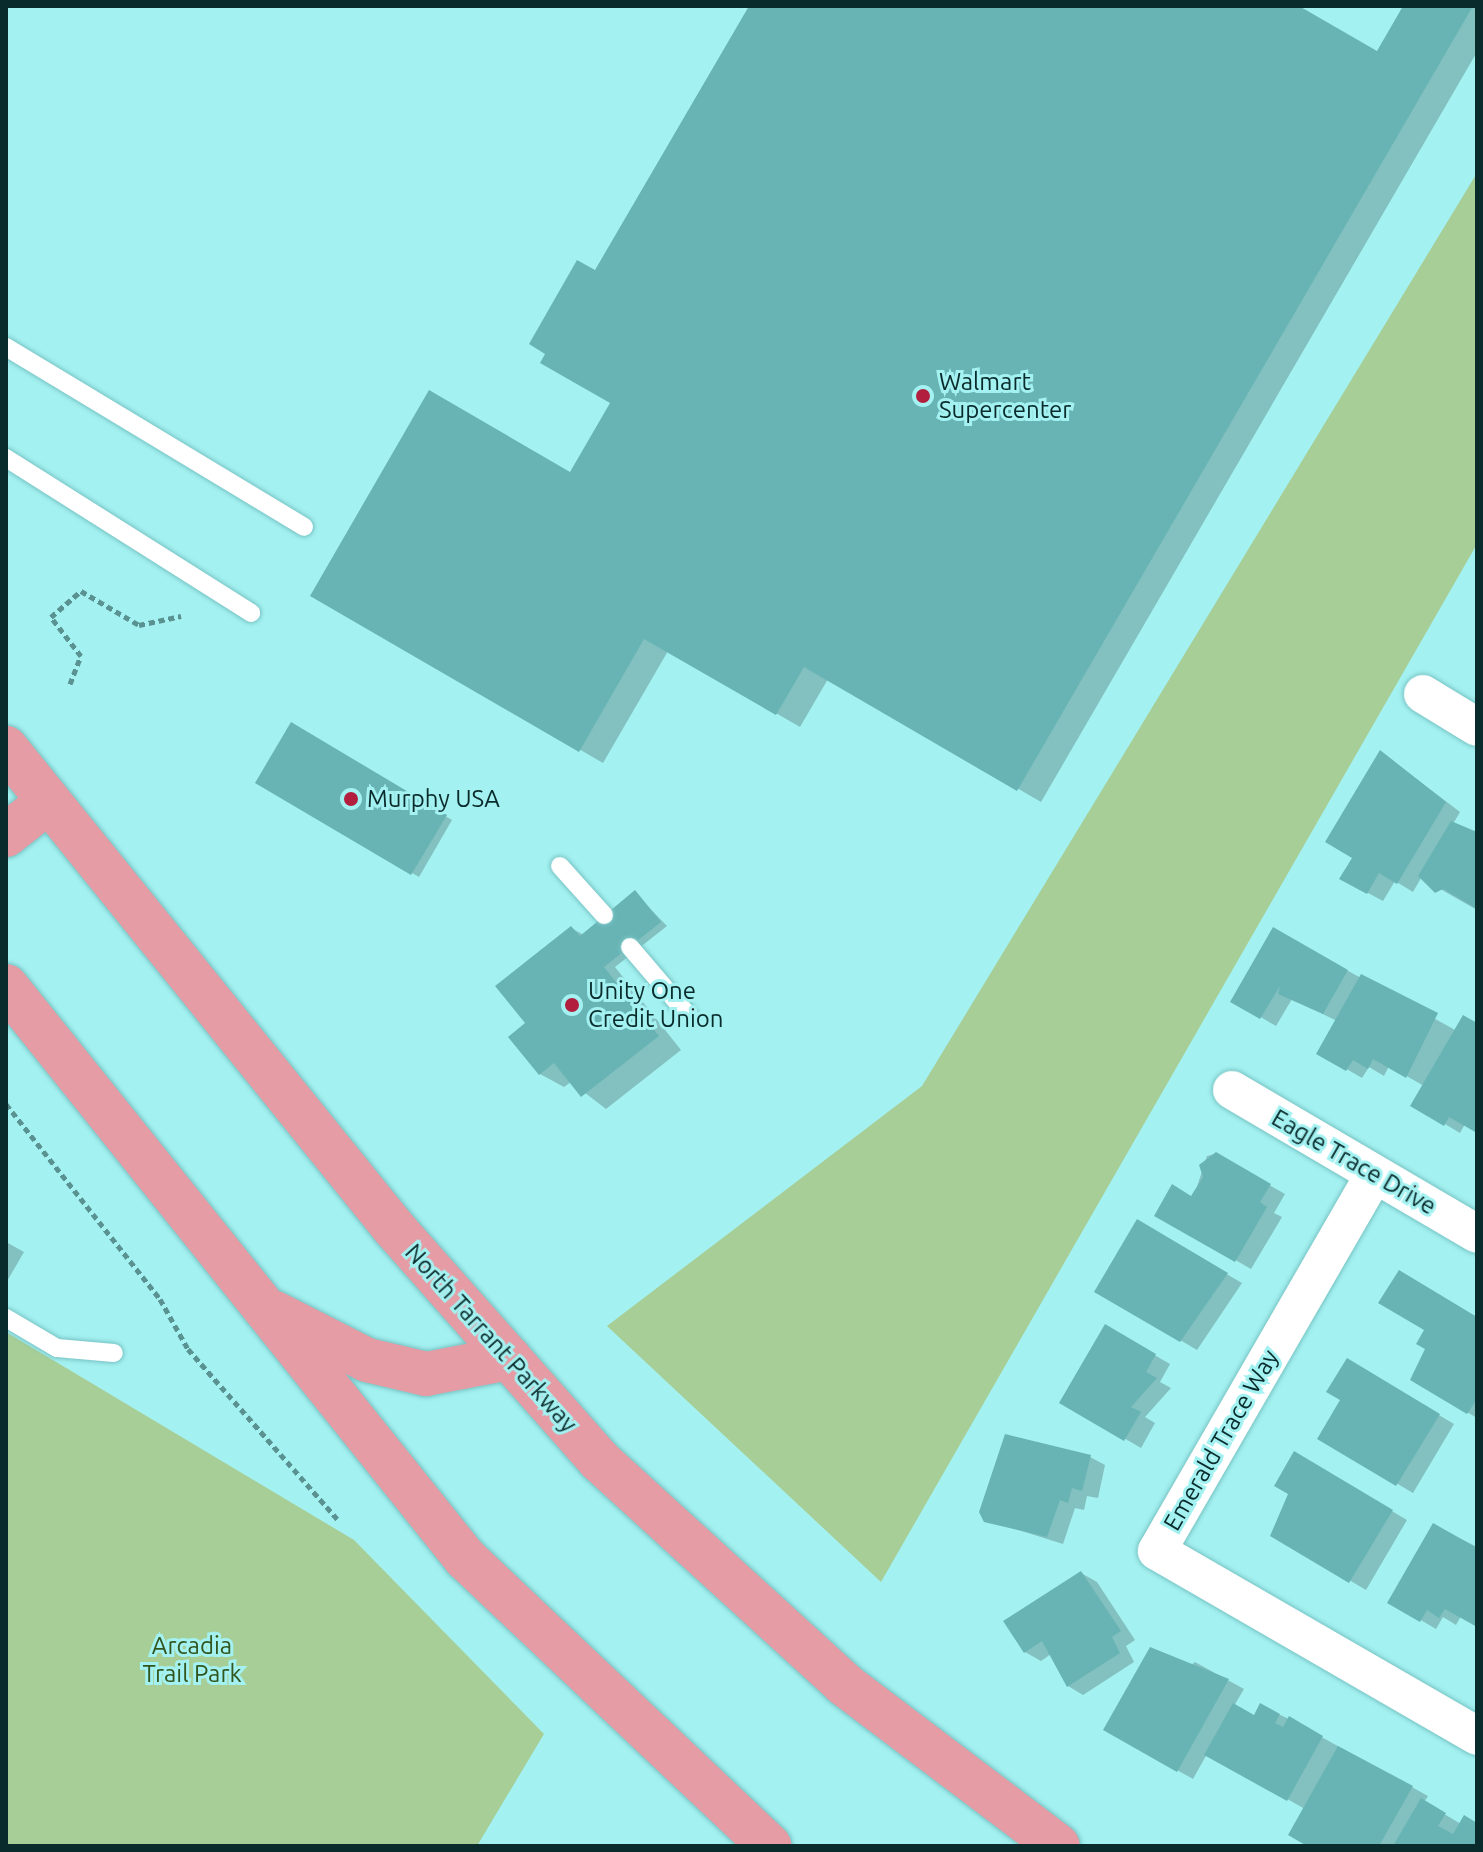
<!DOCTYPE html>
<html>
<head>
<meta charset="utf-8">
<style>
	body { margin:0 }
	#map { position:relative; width:1483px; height:1852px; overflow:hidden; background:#a4f1f1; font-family:Ubuntu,sans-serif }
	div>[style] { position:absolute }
	.green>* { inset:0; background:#a7ce96 }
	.shadow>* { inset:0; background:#0003 }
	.building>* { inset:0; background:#68b4b4 }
	.path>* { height:5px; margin-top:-2.5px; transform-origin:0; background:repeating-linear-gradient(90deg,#5a9191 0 6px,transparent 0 10px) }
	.roads { filter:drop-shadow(0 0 2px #78c3c4) drop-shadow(0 0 2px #78c3c4) }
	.service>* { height:18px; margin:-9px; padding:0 9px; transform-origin:9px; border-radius:9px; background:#fff }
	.minor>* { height:38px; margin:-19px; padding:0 19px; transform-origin:19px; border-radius:19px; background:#fff }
	.primary>* { height:44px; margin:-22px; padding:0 22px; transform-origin:22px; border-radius:22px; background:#e59ca4 }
	.dots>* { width:22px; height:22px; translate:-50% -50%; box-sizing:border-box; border:4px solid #a4f1f1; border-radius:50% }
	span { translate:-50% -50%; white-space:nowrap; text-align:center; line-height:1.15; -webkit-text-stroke:6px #a4f1f1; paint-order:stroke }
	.poi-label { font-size:24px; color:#0a2b2b }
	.left { translate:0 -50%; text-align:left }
	.street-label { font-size:24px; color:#0a2b2b }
	.park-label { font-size:24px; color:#31551d }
	.frame { position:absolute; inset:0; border:8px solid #0a2b2b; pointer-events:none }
</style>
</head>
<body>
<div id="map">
	<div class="green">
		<div style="clip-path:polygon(1477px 173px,1477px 544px,881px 1582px,607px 1326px,922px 1086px)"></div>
		<div style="clip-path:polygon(6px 1332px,354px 1540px,544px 1734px,477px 1846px,6px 1846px)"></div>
	</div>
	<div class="shadow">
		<div style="clip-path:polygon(751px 6px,1295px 6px,1378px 54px,1405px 6px,1477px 6px,1477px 52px,1041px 802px,828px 679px,800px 727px,668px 651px,603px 763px,313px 595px,570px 474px,613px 402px,596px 273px)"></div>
		<div style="clip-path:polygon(292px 725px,452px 820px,419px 877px,258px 782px)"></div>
		<div style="clip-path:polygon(1381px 752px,1460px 812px,1453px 824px,1477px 835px,1477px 910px,1421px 878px,1413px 892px,1395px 881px,1383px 901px,1342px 879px,1355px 857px)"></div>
		<div style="clip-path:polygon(635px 893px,667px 926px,615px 967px,681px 1050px,606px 1109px,571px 1082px,564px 1087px,540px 1074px,528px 1024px,571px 928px,584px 935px)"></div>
		<div style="clip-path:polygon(1274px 930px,1457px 1031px,1477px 1025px,1477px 1131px,1465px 1124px,1460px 1133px,1413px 1105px,1424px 1086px,1389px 1066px,1384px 1076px,1369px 1067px,1362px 1078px,1319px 1053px,1337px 1021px,1292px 999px,1276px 1026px,1233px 1001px)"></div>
		<div style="clip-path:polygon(1215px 1154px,1285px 1194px,1274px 1213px,1282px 1217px,1251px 1269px,1157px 1215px,1193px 1199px,1207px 1156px)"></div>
		<div style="clip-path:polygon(1137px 1222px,1242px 1283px,1197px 1350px,1097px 1291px)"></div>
		<div style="clip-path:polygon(6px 1242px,24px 1252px,6px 1283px)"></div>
		<div style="clip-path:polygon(1477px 1319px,1477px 1418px,1412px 1379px)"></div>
		<div style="clip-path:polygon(1106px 1327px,1170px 1364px,1160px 1382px,1171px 1388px,1145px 1417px,1155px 1423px,1141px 1448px,1062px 1402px)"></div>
		<div style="clip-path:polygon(1348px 1361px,1454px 1424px,1413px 1493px,1320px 1438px,1343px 1400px)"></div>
		<div style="clip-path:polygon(1295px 1454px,1407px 1520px,1366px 1590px,1273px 1535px,1290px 1494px)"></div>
		<div style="clip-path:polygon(1090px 1457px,1105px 1465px,1098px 1498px,1087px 1496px,1084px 1510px,1075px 1508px,1063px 1544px,986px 1520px)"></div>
		<div style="clip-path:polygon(1434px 1525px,1477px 1547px,1477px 1625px,1461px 1616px,1456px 1625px,1443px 1617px,1436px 1629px,1390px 1602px)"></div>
		<div style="clip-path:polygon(1081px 1573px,1097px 1582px,1135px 1640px,1126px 1646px,1134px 1662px,1083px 1695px,1068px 1686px,1051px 1654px,1041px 1661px,1025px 1652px)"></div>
		<div style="clip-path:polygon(1195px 1662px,1244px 1689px,1234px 1706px,1255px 1718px,1261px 1706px,1289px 1719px,1428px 1796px,1424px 1802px,1461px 1824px,1477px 1825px,1477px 1846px,1311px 1846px,1305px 1809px,1207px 1754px,1193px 1779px,1106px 1730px)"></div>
	</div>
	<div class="building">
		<div style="clip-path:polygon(749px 6px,1299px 6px,1377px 51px,1403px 6px,1473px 6px,1017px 791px,804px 667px,776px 715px,644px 639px,579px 752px,310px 596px,429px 390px,570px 472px,610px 403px,540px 363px,545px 354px,529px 344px,577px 260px,595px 270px)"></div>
		<div style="clip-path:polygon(291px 722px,447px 815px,411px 875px,255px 783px)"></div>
		<div style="clip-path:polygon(1380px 750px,1446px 802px,1397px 884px,1379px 873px,1367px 894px,1339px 879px,1352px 858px,1325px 842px)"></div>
		<div style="clip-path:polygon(1451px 821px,1477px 832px,1477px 909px,1443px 889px,1435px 893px,1418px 876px)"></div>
		<div style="clip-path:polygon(635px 890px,661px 922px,604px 967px,659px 1036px,581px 1097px,554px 1063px,539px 1075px,508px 1037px,525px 1023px,495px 986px,571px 926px,580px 936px)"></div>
		<div style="clip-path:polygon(1273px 927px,1348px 970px,1323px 1014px,1278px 994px,1280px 986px,1260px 1019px,1230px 1002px)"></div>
		<div style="clip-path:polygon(1361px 974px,1438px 1013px,1406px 1078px,1373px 1059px,1368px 1069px,1353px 1060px,1346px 1071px,1316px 1054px)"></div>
		<div style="clip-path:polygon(1463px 1015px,1477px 1023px,1477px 1133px,1449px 1117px,1444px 1126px,1410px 1106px)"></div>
		<div style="clip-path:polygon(1216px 1152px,1271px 1184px,1260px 1202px,1267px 1207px,1235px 1262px,1154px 1216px,1172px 1184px,1191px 1196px,1203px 1177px,1199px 1165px)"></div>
		<div style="clip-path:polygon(1137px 1219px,1228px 1273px,1180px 1342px,1094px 1292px)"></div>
		<div style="clip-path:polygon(1399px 1270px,1477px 1317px,1477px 1399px,1467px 1414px,1410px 1380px,1425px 1349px,1416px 1344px,1424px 1330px,1378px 1303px)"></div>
		<div style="clip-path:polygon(1105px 1324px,1156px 1354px,1146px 1372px,1157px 1378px,1131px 1407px,1141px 1412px,1124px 1441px,1059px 1403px)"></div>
		<div style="clip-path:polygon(1347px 1358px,1440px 1414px,1396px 1486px,1317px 1439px,1340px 1400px,1326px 1392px)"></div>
		<div style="clip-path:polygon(1005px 1434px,1091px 1455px,1082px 1491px,1072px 1488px,1068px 1503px,1060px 1500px,1047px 1537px,984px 1522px,979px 1512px)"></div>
		<div style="clip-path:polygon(1294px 1451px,1393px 1510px,1349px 1583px,1270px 1536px,1288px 1494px,1274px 1486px)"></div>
		<div style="clip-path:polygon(1433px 1523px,1477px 1548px,1477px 1627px,1445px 1609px,1439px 1618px,1427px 1610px,1420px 1622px,1387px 1603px)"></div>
		<div style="clip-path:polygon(1081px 1571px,1121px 1631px,1112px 1637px,1120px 1653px,1067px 1687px,1042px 1641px,1024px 1653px,1003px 1621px)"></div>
		<div style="clip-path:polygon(1150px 1647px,1229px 1679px,1177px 1772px,1103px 1730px)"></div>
		<div style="clip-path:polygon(1233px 1703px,1254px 1715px,1260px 1703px,1280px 1714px,1275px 1723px,1283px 1727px,1289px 1716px,1323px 1736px,1287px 1801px,1204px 1755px)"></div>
		<div style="clip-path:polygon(1338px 1746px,1413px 1786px,1379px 1846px,1307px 1846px,1288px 1835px)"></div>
		<div style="clip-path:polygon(1421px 1798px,1446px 1813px,1438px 1826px,1453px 1834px,1464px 1815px,1477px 1823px,1477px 1846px,1393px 1846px)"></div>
	</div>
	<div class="path">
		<div style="left:70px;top:684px;width:30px;rotate:-69deg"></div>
		<div style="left:81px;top:656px;width:49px;rotate:-127.6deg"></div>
		<div style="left:51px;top:617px;width:40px;rotate:-41deg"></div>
		<div style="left:81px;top:591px;width:67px;rotate:30.4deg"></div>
		<div style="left:139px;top:625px;width:43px;rotate:-12.1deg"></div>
		<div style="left:6px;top:1104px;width:248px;rotate:51.7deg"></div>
		<div style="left:160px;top:1299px;width:57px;rotate:60.8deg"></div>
		<div style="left:188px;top:1349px;width:229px;rotate:48.7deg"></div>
	</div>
	<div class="roads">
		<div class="service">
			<div style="left:6px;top:347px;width:348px;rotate:31.1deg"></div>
			<div style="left:6px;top:458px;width:290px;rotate:32.3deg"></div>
			<div style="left:560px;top:866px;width:66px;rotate:48.1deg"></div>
			<div style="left:630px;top:947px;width:91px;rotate:49.5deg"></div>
			<div style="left:6px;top:1318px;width:59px;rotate:30.5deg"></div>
			<div style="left:57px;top:1348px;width:57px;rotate:5deg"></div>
		</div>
		<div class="minor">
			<div style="left:1423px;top:694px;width:63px;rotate:31.4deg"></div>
			<div style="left:1232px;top:1090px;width:284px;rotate:30.4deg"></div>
			<div style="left:1374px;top:1175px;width:434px;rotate:120deg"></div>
			<div style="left:1157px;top:1551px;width:370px;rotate:30deg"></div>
		</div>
		<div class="primary">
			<div style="left:6px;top:748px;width:616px;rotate:51.06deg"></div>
			<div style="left:393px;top:1227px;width:311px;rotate:48.5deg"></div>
			<div style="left:599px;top:1460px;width:332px;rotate:42.4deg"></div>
			<div style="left:844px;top:1684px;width:268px;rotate:37.1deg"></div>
			<div style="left:6px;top:835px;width:53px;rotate:-38.2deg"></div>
			<div style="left:6px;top:986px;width:733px;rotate:51.25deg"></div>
			<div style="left:465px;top:1558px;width:419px;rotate:43.4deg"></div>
			<div style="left:275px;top:1313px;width:103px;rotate:27.1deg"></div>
			<div style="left:367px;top:1360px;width:61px;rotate:13.3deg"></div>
			<div style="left:426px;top:1374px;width:85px;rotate:-10.9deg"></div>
		</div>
	</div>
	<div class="dots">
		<div style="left:923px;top:396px;background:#b21f3e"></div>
		<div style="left:351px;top:799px;background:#b21f3e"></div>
		<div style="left:572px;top:1005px;background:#b21f3e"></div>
	</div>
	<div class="poi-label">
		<span class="left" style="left:939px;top:396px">Walmart<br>Supercenter</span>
		<span class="left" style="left:367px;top:799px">Murphy USA</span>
		<span class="left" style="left:588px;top:1005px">Unity One<br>Credit Union</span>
	</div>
	<div class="street-label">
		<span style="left:1354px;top:1162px;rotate:30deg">Eagle Trace Drive</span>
		<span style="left:491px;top:1338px;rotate:48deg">North Tarrant Parkway</span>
		<span style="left:1221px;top:1440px;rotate:-60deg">Emerald Trace Way</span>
	</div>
	<div class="park-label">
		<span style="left:192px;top:1660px">Arcadia<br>Trail Park</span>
	</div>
	<div class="frame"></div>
</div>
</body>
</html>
